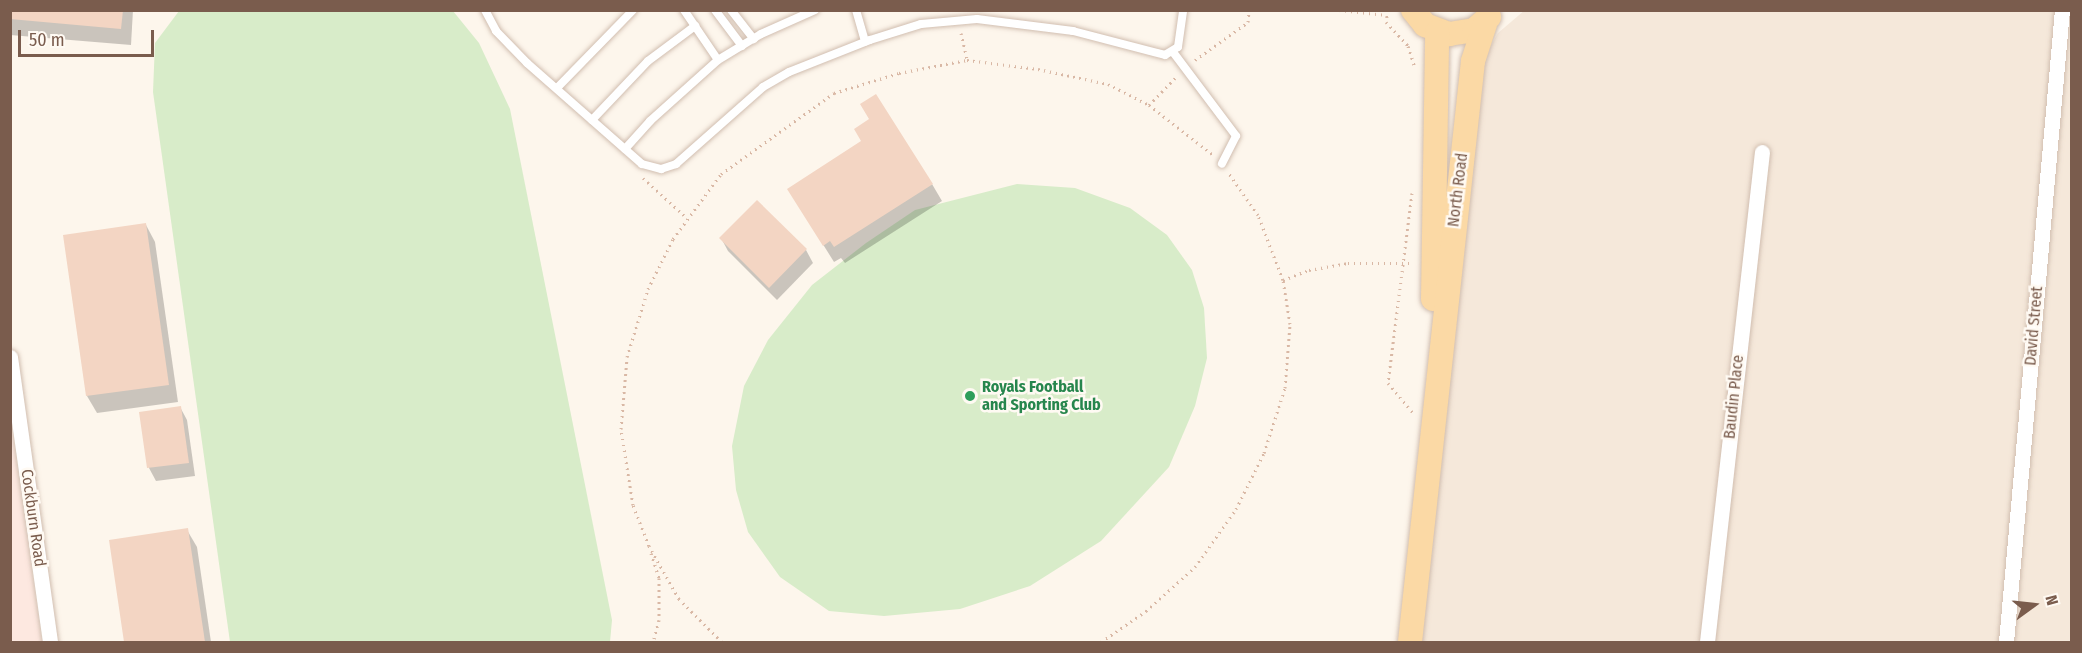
<!DOCTYPE html>
<html>
<head>
<meta charset="utf-8">
<style>
	body { margin:0 }
	#map { position:relative; width:2082px; height:653px; overflow:hidden; background:#fdf6ec; font-family:"Fira Sans Condensed",sans-serif }
	div>[style] { position:absolute }
	.residential>* { inset:0; background:#f5e8da }
	.commercial>* { inset:0; background:#fde8e0 }
	.green>* { inset:0; background:#d8ecc9 }
	.shadow>* { inset:0; background:#0003 }
	.building>* { inset:0; background:#f3d5c3 }
	.path>* { height:3px; margin-top:-1.5px; transform-origin:0; background:repeating-linear-gradient(90deg,#d9b8a5 0 1.5px,transparent 0 6px) }
	.roads { filter:drop-shadow(0 0 2px #d1beb0) drop-shadow(0 0 2px #d1beb0) }
	.lane>* { height:8px; margin:-4px; padding:0 4px; transform-origin:4px; border-radius:4px; background:#fff }
	.street>* { height:15px; margin:-7.5px; padding:0 7.5px; transform-origin:7.5px; border-radius:7.5px; background:#fff }
	.primary>* { height:24px; margin:-12px; padding:0 12px; transform-origin:12px; border-radius:12px; background:#fbd9a5 }
	.dots>* { width:16px; height:16px; translate:-50% -50%; box-sizing:border-box; border:3px solid #fffaf3; border-radius:50% }
	span { translate:-50% -50%; white-space:nowrap; text-align:center; line-height:1.15; -webkit-text-stroke:5px #fffaf3; paint-order:stroke }
	.street-label { font-size:16px; color:#7a5c4d }
	.leisure-label { font-size:16px; color:#27864d; font-weight:700 }
	.left { translate:0 -50%; text-align:left }
	.frame { position:absolute; inset:0; border:12px solid #7a5c4d; pointer-events:none }
	.north { position:absolute; left:2004px; top:575px; width:60px; height:60px; -webkit-text-stroke:4px #fffaf3; paint-order:stroke; rotate:75deg; font-size:16px; font-weight:700; line-height:24px; text-align:center; color:#7a5c4d }
	.north::after { content:''; display:block; margin:auto; width:21px; height:27px; background:#7a5c4d; clip-path:polygon(50% 0,100% 100%,50% 72%,0 100%) }
	.scale { position:absolute; left:18px; top:30px; width:136px; height:27px; box-sizing:border-box; border:3px solid #7a5c4d; border-top:0; padding-left:8px; font-size:18px; line-height:21px; white-space:nowrap; color:#7a5c4d; -webkit-text-stroke:4px #fffaf3; paint-order:stroke }
</style>
</head>
<body>
<div id="map">
	<div class="residential">
		<div style="clip-path:polygon(1525px 10px,2071px 11px,2071px 642px,1419px 642px,1474px 77px,1498px 33px)"></div>
	</div>
	<div class="commercial">
		<div style="clip-path:polygon(11px 422px,42px 642px,11px 642px)"></div>
	</div>
	<div class="green">
		<div style="clip-path:polygon(453px 11px,479px 43px,510px 109px,612px 620px,610px 642px,230px 642px,153px 92px,155px 43px,179px 11px)"></div>
		<div style="clip-path:polygon(1017px 184px,1075px 188px,1130px 208px,1167px 235px,1192px 270px,1204px 308px,1207px 358px,1195px 406px,1169px 467px,1101px 541px,1030px 586px,960px 609px,884px 616px,829px 611px,780px 577px,748px 532px,736px 490px,732px 446px,744px 386px,768px 340px,812px 285px,866px 243px,915px 210px)"></div>
	</div>
	<div class="shadow">
		<div style="clip-path:polygon(10px 10px,133px 10px,131px 45px,10px 35px)"></div>
		<div style="clip-path:polygon(932px 184px,942px 201px,845px 263px,841px 258px,834px 262px,799px 206px)"></div>
		<div style="clip-path:polygon(146px 225px,155px 242px,178px 402px,97px 413px,87px 396px)"></div>
		<div style="clip-path:polygon(721px 238px,806px 250px,813px 263px,777px 300px,728px 251px)"></div>
		<div style="clip-path:polygon(180px 407px,187px 420px,195px 476px,156px 481px,149px 468px,141px 413px)"></div>
		<div style="clip-path:polygon(187px 530px,197px 547px,211px 642px,125px 642px,111px 541px)"></div>
	</div>
	<div class="building">
		<div style="clip-path:polygon(10px 10px,123px 10px,121px 29px,10px 19px)"></div>
		<div style="clip-path:polygon(876px 94px,933px 184px,834px 247px,830px 241px,823px 246px,787px 189px,861px 141px,854px 129px,869px 119px,860px 104px)"></div>
		<div style="clip-path:polygon(757px 200px,807px 249px,769px 288px,719px 238px)"></div>
		<div style="clip-path:polygon(146px 223px,169px 385px,86px 396px,63px 235px)"></div>
		<div style="clip-path:polygon(181px 406px,189px 463px,147px 468px,139px 412px)"></div>
		<div style="clip-path:polygon(188px 528px,205px 642px,124px 642px,109px 540px)"></div>
	</div>
	<div class="path">
		<div style="left:1339px;top:10px;width:48px;rotate:5.9deg"></div>
		<div style="left:1388px;top:10px;width:12px;rotate:99deg"></div>
		<div style="left:1386px;top:22px;width:33px;rotate:47deg"></div>
		<div style="left:1408px;top:46px;width:22px;rotate:72deg"></div>
		<div style="left:961px;top:33px;width:28px;rotate:77deg"></div>
		<div style="left:1195px;top:60px;width:65px;rotate:-35.6deg"></div>
		<div style="left:1248px;top:22px;width:12px;rotate:-85deg"></div>
		<div style="left:1149px;top:105px;width:40px;rotate:-46deg"></div>
		<div style="left:643px;top:178px;width:59px;rotate:42.3deg"></div>
		<div style="left:1412px;top:193px;width:192px;rotate:97.2deg"></div>
		<div style="left:1388px;top:383px;width:39px;rotate:50deg"></div>
		<div style="left:1283px;top:280px;width:28px;rotate:-21deg"></div>
		<div style="left:1309px;top:270px;width:40px;rotate:-10deg"></div>
		<div style="left:1348px;top:263px;width:65px"></div>
		<div style="left:651px;top:553px;width:26px;rotate:72deg"></div>
		<div style="left:659px;top:578px;width:42px;rotate:90deg"></div>
		<div style="left:659px;top:620px;width:23px;rotate:105deg"></div>
		<div style="left:722px;top:642px;width:61px;rotate:-135deg"></div>
		<div style="left:679px;top:599px;width:61px;rotate:-119.5deg"></div>
		<div style="left:649px;top:546px;width:44px;rotate:-111.3deg"></div>
		<div style="left:633px;top:505px;width:77px;rotate:-99deg"></div>
		<div style="left:621px;top:429px;width:72px;rotate:-85.2deg"></div>
		<div style="left:627px;top:357px;width:71px;rotate:-72.8deg"></div>
		<div style="left:648px;top:289px;width:56px;rotate:-63.4deg"></div>
		<div style="left:673px;top:239px;width:81px;rotate:-53.6deg"></div>
		<div style="left:721px;top:174px;width:139px;rotate:-35.6deg"></div>
		<div style="left:834px;top:93px;width:68px;rotate:-17.1deg"></div>
		<div style="left:899px;top:73px;width:69px;rotate:-10.8deg"></div>
		<div style="left:967px;top:60px;width:72px;rotate:7.2deg"></div>
		<div style="left:1038px;top:69px;width:72px;rotate:12.1deg"></div>
		<div style="left:1108px;top:84px;width:46px;rotate:27.1deg"></div>
		<div style="left:1149px;top:105px;width:80px;rotate:37.9deg"></div>
		<div style="left:1101px;top:642px;width:55px;rotate:-34.6deg"></div>
		<div style="left:1146px;top:611px;width:66px;rotate:-41.9deg"></div>
		<div style="left:1195px;top:567px;width:71px;rotate:-54.7deg"></div>
		<div style="left:1236px;top:509px;width:63px;rotate:-63.4deg"></div>
		<div style="left:1264px;top:453px;width:68px;rotate:-72.1deg"></div>
		<div style="left:1285px;top:388px;width:64px;rotate:-85.5deg"></div>
		<div style="left:1290px;top:324px;width:45px;rotate:-99deg"></div>
		<div style="left:1283px;top:280px;width:70px;rotate:-111deg"></div>
		<div style="left:1258px;top:215px;width:52px;rotate:-124.9deg"></div>
	</div>
	<div class="roads">
		<div class="lane">
			<div style="left:485px;top:10px;width:24px;rotate:62deg"></div>
			<div style="left:496px;top:31px;width:45px;rotate:45.9deg"></div>
			<div style="left:527px;top:63px;width:153px;rotate:41.3deg"></div>
			<div style="left:642px;top:164px;width:20px;rotate:15deg"></div>
			<div style="left:661px;top:169px;width:16px;rotate:-18deg"></div>
			<div style="left:676px;top:164px;width:116px;rotate:-41.5deg"></div>
			<div style="left:763px;top:87px;width:30px;rotate:-30deg"></div>
			<div style="left:789px;top:72px;width:87px;rotate:-21.6deg"></div>
			<div style="left:870px;top:40px;width:53px;rotate:-17.4deg"></div>
			<div style="left:921px;top:24px;width:56px;rotate:-5.1deg"></div>
			<div style="left:977px;top:19px;width:97px;rotate:7.1deg"></div>
			<div style="left:1073px;top:31px;width:95px;rotate:14.6deg"></div>
			<div style="left:1165px;top:55px;width:15px;rotate:-32deg"></div>
			<div style="left:1178px;top:47px;width:37px;rotate:-82deg"></div>
			<div style="left:684px;top:10px;width:60px;rotate:55.8deg"></div>
			<div style="left:715px;top:10px;width:45px;rotate:53.1deg"></div>
			<div style="left:731px;top:10px;width:37px;rotate:52deg"></div>
			<div style="left:856px;top:10px;width:33px;rotate:74deg"></div>
			<div style="left:1173px;top:52px;width:105px;rotate:53.1deg"></div>
			<div style="left:1236px;top:136px;width:31px;rotate:117deg"></div>
			<div style="left:557px;top:88px;width:109px;rotate:-45.7deg"></div>
			<div style="left:592px;top:120px;width:81px;rotate:-46.5deg"></div>
			<div style="left:648px;top:61px;width:59px;rotate:-36.7deg"></div>
			<div style="left:625px;top:149px;width:38px;rotate:-48deg"></div>
			<div style="left:650px;top:121px;width:91px;rotate:-41.9deg"></div>
			<div style="left:718px;top:60px;width:50px;rotate:-31.2deg"></div>
			<div style="left:761px;top:34px;width:59px;rotate:-24deg"></div>
		</div>
		<div class="street">
			<div style="left:10px;top:357px;width:288px;rotate:82deg"></div>
			<div style="left:1707px;top:642px;width:493px;rotate:-83.6deg"></div>
			<div style="left:2006px;top:642px;width:634px;rotate:-84.94deg"></div>
		</div>
		<div class="primary">
			<div style="left:1413px;top:10px;width:19px;rotate:51deg"></div>
			<div style="left:1425px;top:25px;width:26px;rotate:21deg"></div>
			<div style="left:1449px;top:34px;width:25px;rotate:-9deg"></div>
			<div style="left:1474px;top:30px;width:20px;rotate:-41deg"></div>
			<div style="left:1433px;top:299px;width:267px;rotate:-89.1deg"></div>
			<div style="left:1410px;top:642px;width:584px;rotate:-83.81deg"></div>
			<div style="left:1473px;top:61px;width:40px;rotate:-72deg"></div>
		</div>
	</div>
	<div class="dots">
		<div style="left:970px;top:396px;background:#2e9e5b"></div>
	</div>
	<div class="street-label">
		<span style="left:1458px;top:190px;rotate:-83deg">North Road</span>
		<span style="left:2034px;top:326px;rotate:-85deg">David Street</span>
		<span style="left:1734px;top:397px;rotate:-84deg">Baudin Place</span>
		<span style="left:33px;top:518px;rotate:82deg">Cockburn Road</span>
	</div>
	<div class="leisure-label">
		<span class="left" style="left:982px;top:396px">Royals Football<br>and Sporting Club</span>
	</div>
	<div class="frame"></div>
	<div class="north">N</div>
	<div class="scale">50 m</div>
</div>
</body>
</html>
